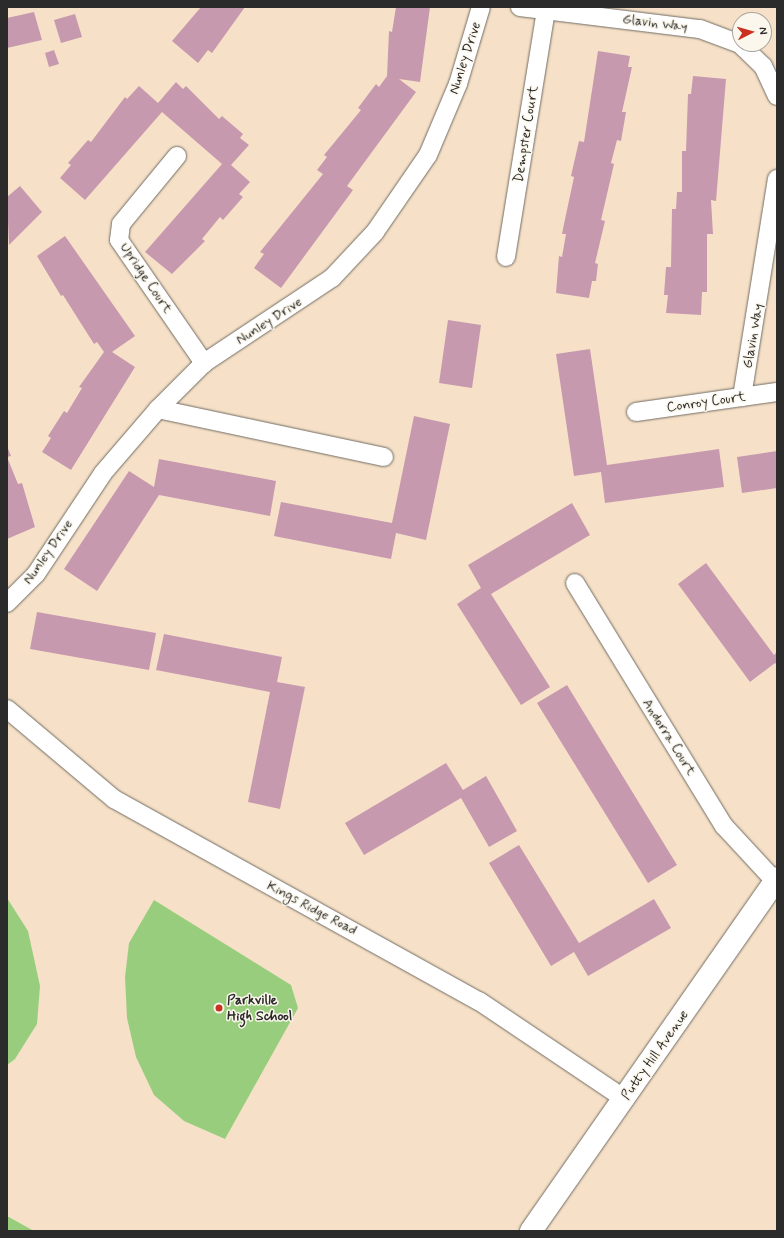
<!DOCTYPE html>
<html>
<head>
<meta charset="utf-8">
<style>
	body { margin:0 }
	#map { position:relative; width:784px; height:1238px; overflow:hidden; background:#f6e1c8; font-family:Mynerve,sans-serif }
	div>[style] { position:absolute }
	.green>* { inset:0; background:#99cd7e }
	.building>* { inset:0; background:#c799af }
	.roads { filter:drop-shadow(0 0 1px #726b62) drop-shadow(0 0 1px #726b62) }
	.minor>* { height:18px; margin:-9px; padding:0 9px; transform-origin:9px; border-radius:9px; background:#fff }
	.secondary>* { height:22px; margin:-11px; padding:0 11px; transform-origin:11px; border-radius:11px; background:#fff }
	.dots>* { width:11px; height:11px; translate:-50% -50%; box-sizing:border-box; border:2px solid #fbf7ec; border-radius:50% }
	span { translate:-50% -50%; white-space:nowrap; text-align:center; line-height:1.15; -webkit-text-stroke:3px #fbf7ec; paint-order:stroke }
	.street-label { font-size:14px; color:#2b2b2b }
	.poi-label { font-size:14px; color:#2b2b2b; font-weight:700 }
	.left { translate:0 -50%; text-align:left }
	.frame { position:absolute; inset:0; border:8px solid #2b2b2b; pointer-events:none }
	.north { position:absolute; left:732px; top:12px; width:40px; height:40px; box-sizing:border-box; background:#fbf7ec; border:1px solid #a8a59f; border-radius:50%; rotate:84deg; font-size:11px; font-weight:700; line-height:16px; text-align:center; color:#2b2b2b }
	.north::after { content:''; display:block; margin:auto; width:14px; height:18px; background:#c8321e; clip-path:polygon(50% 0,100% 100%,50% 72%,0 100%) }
</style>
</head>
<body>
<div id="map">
	<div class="green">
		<div style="clip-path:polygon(7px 898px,28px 931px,40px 986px,37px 1024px,15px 1059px,7px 1065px)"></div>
		<div style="clip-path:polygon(154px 900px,291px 985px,298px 1008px,225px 1139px,184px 1121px,154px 1095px,136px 1057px,127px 1018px,125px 977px,129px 943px)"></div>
		<div style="clip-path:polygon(7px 1216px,34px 1231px,7px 1231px)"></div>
	</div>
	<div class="building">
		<div style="clip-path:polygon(201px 7px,245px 7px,212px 53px,208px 50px,198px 63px,172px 41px)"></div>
		<div style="clip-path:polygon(396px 7px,430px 7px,420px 82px,399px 79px,416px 92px,347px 186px,353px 190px,281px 288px,254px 268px,264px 254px,260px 252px,323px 174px,317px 170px,327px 157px,324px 155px,361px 110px,358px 108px,376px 84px,379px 87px,387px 76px,389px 31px,392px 32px)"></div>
		<div style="clip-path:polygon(34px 12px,42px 40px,7px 48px,7px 18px)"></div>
		<div style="clip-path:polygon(75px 14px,82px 37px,61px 43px,54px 20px)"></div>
		<div style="clip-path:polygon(54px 50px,59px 64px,49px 67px,45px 53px)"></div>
		<div style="clip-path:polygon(598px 51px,630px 56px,628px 67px,632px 67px,622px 112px,626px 112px,621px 141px,617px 140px,611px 163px,614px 164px,601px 220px,605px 221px,595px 263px,598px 264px,596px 281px,592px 281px,589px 298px,556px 293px,559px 256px,562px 257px,566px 234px,562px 234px,564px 224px,574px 177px,571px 176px,573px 167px,579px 141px,584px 142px)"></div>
		<div style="clip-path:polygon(693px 76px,726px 79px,716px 201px,711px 200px,713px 234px,707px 234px,707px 292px,702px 292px,701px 315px,666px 313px,668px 295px,664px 295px,666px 267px,671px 267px,672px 209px,676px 209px,677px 192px,682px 192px,682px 151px,686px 151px,688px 94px,691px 94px)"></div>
		<div style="clip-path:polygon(176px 82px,183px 89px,186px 86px,219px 119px,222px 116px,243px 134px,240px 138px,249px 145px,231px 165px,250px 182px,239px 194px,243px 197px,223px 220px,220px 217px,202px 239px,205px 241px,172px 274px,145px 252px,222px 164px,162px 112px,85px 200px,60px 178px,71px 165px,68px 163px,88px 140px,91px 142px,125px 97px,127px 99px,139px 86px,158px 103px)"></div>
		<div style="clip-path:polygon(20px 186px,42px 212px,9px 245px,7px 197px)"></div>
		<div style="clip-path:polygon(65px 236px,135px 336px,112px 352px,135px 367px,71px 470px,42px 452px,51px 438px,48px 436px,64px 411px,67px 413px,82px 388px,79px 387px,104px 352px,97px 342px,94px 344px,63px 295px,61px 296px,37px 256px)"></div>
		<div style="clip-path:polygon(448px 320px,481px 325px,472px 388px,439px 383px)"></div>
		<div style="clip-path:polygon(590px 349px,607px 465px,719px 449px,724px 487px,605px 503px,601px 472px,574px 476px,556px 354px)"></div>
		<div style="clip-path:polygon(414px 416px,450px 424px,426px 540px,396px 533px,391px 559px,274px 536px,281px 502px,392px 523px)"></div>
		<div style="clip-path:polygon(7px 446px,11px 456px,7px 457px,18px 484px,22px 483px,35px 527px,7px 539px)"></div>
		<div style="clip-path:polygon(777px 451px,777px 488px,742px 493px,737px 457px)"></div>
		<div style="clip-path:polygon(159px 459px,276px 481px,270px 516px,159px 495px,97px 591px,64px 569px,129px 471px,154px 487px)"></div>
		<div style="clip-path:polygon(572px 503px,590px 535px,491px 594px,550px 687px,521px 705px,457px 604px,481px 588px,468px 565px)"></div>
		<div style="clip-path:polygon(706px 563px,774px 655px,777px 652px,777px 665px,775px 663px,750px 682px,678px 584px)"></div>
		<div style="clip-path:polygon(37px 612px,156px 633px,149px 670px,30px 649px)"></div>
		<div style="clip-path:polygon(164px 634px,282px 657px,277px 682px,305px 687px,280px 809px,248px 802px,270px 692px,156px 670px)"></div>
		<div style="clip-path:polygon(567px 685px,677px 865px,648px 883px,537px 703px)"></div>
		<div style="clip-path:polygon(446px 763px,463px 790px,486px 776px,517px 831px,489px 847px,461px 798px,364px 855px,345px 823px)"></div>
		<div style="clip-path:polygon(519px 845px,579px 943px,654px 899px,671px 928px,588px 976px,574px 952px,551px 966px,489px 863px)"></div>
	</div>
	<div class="roads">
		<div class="minor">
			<div style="left:520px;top:7px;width:181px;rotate:7deg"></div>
			<div style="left:700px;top:29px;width:43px;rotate:20.6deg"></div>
			<div style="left:740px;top:44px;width:32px;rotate:44deg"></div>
			<div style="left:763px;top:66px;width:33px;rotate:65deg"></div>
			<div style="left:177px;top:156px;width:88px;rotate:129.5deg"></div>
			<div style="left:121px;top:224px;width:16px;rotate:97deg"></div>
			<div style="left:119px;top:240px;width:150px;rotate:55.4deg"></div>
			<div style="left:506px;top:257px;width:250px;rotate:-80.8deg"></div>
			<div style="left:742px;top:397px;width:221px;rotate:-80.9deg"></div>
			<div style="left:158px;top:409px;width:231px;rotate:12deg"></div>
			<div style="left:636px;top:412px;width:142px;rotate:-8.1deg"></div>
			<div style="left:575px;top:583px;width:285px;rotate:58.5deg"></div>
			<div style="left:724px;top:826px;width:75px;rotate:47.2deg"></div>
			<div style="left:7px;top:603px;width:41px;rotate:-45deg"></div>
			<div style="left:36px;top:574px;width:121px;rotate:-56.4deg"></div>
			<div style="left:103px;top:473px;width:84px;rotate:-49.3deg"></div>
			<div style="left:158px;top:409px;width:65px;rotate:-45deg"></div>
			<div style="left:204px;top:363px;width:154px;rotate:-33.6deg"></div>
			<div style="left:332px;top:278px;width:63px;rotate:-46.9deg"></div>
			<div style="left:375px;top:232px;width:93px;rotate:-55.5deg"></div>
			<div style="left:428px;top:155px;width:77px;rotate:-67.1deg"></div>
			<div style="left:458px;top:84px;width:80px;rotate:-73.4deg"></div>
			<div style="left:7px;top:709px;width:140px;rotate:40.1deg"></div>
			<div style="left:114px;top:799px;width:417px;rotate:29deg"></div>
			<div style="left:479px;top:1001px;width:176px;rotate:33.9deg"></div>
		</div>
		<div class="secondary">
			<div style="left:531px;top:1231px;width:430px;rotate:-55.1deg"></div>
		</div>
	</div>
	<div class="dots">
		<div style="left:219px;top:1008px;background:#c8321e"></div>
	</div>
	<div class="street-label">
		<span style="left:655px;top:23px;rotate:7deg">Glavin Way</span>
		<span style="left:465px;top:58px;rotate:-72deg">Nunley Drive</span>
		<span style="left:526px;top:134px;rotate:-81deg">Dempster Court</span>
		<span style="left:146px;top:278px;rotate:56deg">Upridge Court</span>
		<span style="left:269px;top:321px;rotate:-33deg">Nunley Drive</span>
		<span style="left:753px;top:336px;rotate:-80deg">Glavin Way</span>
		<span style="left:706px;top:402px;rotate:-8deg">Conroy Court</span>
		<span style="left:48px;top:552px;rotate:-55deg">Nunley Drive</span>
		<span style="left:669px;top:737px;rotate:58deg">Andorra Court</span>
		<span style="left:312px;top:908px;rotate:28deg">Kings Ridge Road</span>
		<span style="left:655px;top:1055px;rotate:-55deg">Putty Hill Avenue</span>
	</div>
	<div class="poi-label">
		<span class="left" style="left:227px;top:1008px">Parkville<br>High School</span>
	</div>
	<div class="frame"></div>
	<div class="north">N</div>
</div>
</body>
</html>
